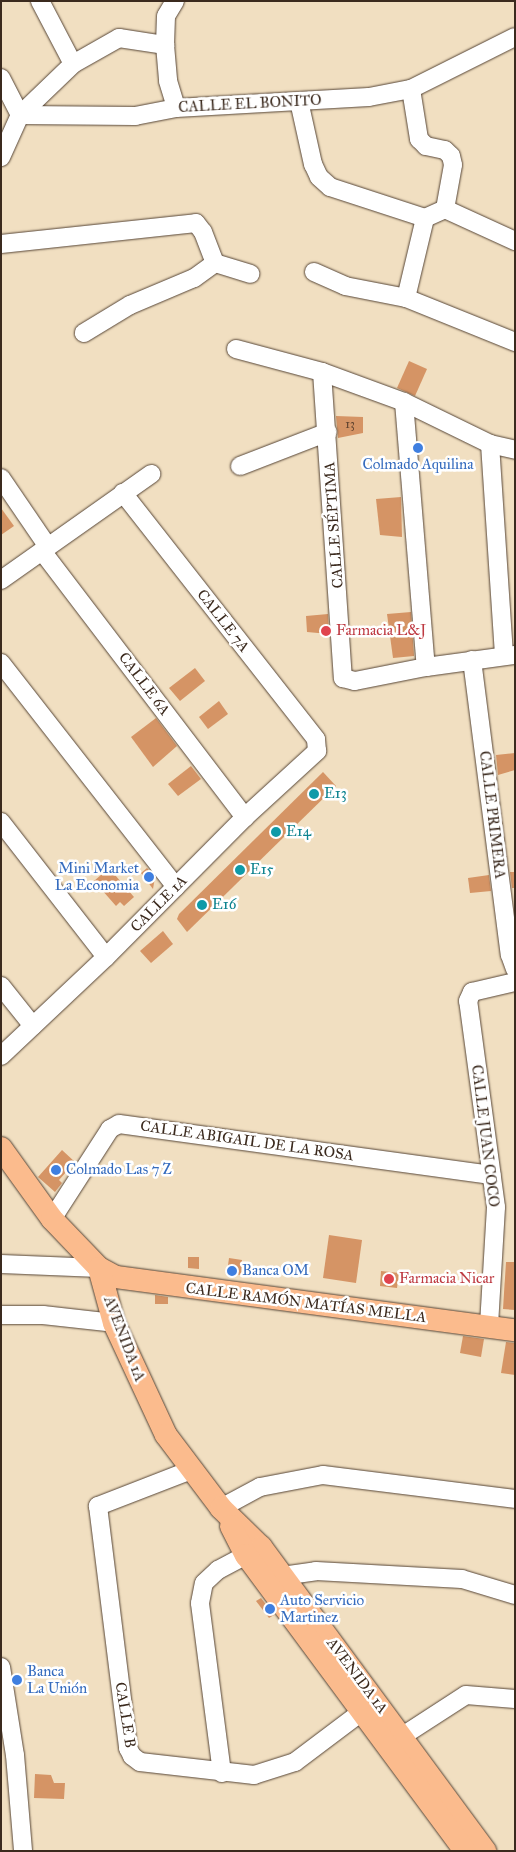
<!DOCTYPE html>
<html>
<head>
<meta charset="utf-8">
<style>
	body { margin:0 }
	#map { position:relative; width:516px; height:1852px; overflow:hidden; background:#f1dfc1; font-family:"IM FELL Great Primer",serif }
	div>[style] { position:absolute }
	.building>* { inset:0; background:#d59465 }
	.roads { filter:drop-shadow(0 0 1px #564536) drop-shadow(0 0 1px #564536) }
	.minor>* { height:18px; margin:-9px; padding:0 9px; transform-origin:9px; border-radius:9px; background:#fff }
	.major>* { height:22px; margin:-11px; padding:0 11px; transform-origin:11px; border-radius:11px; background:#fbbb8d }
	.dots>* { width:14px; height:14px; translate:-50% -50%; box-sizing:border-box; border:2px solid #fff; border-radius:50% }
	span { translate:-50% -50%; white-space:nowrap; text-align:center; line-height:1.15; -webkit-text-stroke:5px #fff; paint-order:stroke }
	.number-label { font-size:12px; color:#624430 }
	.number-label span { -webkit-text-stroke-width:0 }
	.street-label { font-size:15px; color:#3b2a1e }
	.shop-label { font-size:15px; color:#366cbe }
	.right { translate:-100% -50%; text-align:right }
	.left { translate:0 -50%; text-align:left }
	.health-label { font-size:15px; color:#be3a42 }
	.culture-label { font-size:15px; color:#0d838f }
	.frame { position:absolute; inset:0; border:2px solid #3b2a1e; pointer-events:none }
</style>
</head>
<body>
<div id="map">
	<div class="building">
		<div style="clip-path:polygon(409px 361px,427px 369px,415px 396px,397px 388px)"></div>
		<div style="clip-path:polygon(336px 416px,363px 417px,363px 433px,338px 438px)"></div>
		<div style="clip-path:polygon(401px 497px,402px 537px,380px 535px,376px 499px)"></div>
		<div style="clip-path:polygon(1px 508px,14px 526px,1px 535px)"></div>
		<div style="clip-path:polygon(411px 612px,414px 656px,393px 658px,387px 614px)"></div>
		<div style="clip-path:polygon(328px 614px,329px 634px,307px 632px,306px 616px)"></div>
		<div style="clip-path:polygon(195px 668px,205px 681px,180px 701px,169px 688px)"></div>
		<div style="clip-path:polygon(219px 701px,228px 714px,208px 729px,199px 717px)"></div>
		<div style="clip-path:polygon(156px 718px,177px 746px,153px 767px,131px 737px)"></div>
		<div style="clip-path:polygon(515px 753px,515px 770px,498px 775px,496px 755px)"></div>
		<div style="clip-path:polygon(191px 766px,201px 779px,178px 796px,168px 784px)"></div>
		<div style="clip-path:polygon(323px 772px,336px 786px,187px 932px,177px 919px,179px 914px)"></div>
		<div style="clip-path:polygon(109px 868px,134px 897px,124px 906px,120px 902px,116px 906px,94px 881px)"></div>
		<div style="clip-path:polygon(147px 868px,155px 877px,153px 889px,141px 873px)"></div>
		<div style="clip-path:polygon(510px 872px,515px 872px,515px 888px,512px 888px)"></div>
		<div style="clip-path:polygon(489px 875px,491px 891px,470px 893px,468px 878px)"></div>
		<div style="clip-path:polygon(163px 931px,173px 944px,151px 963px,140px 951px)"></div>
		<div style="clip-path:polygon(62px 1150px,75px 1162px,59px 1180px,62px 1183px,55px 1192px,38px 1177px)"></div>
		<div style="clip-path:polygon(329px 1235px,362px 1240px,356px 1283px,323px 1278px)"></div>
		<div style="clip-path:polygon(188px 1257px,199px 1257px,199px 1269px,188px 1268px)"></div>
		<div style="clip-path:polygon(229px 1258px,242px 1260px,241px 1275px,227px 1273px)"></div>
		<div style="clip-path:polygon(506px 1262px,515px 1262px,515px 1310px,503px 1309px)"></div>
		<div style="clip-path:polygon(381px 1271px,399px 1273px,397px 1288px,380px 1286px)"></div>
		<div style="clip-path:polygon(155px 1295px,168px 1297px,168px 1304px,155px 1304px)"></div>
		<div style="clip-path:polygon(463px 1336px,484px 1339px,481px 1357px,460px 1353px)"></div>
		<div style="clip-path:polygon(506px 1342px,515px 1343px,515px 1375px,501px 1373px)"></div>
		<div style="clip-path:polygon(261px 1598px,274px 1615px,269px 1618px,256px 1601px)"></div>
		<div style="clip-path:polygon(35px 1774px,51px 1775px,54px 1783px,65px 1783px,64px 1799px,34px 1798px)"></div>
	</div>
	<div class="roads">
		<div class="minor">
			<div style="left:40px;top:1px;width:71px;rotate:62.4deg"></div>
			<div style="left:175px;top:1px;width:17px;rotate:121deg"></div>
			<div style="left:166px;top:16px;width:29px;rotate:92deg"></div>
			<div style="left:165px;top:45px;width:36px;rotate:85deg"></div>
			<div style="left:168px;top:81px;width:28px;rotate:73deg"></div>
			<div style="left:1px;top:78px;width:42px;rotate:62.8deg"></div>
			<div style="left:411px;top:89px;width:51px;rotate:80.9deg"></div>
			<div style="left:419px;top:139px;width:10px;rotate:45deg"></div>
			<div style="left:426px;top:146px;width:19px;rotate:12deg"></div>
			<div style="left:445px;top:150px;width:8px;rotate:45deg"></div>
			<div style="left:451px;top:156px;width:9px;rotate:77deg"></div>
			<div style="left:453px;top:165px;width:45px;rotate:100.3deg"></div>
			<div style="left:299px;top:101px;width:65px;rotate:77.5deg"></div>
			<div style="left:313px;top:164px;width:14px;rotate:65deg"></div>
			<div style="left:319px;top:177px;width:15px;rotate:42deg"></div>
			<div style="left:330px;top:187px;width:100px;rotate:18.1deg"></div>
			<div style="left:425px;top:218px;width:22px;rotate:-24deg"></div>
			<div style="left:445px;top:209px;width:77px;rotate:24.6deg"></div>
			<div style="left:20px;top:115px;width:115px;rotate:0.5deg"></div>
			<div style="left:135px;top:116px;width:42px;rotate:-11deg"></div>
			<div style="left:176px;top:108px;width:193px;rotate:-3.3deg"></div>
			<div style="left:369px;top:97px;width:43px;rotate:-10.8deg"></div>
			<div style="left:411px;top:89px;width:116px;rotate:-26.6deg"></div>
			<div style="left:1px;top:157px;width:46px;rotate:-65.7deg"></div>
			<div style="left:20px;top:115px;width:74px;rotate:-43.9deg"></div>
			<div style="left:73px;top:64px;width:53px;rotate:-29.5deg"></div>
			<div style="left:119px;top:38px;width:47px;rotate:8.7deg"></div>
			<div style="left:1px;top:244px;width:196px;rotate:-6.1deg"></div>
			<div style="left:196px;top:223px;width:11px;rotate:52deg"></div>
			<div style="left:203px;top:232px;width:33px;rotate:69deg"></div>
			<div style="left:215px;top:263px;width:26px;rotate:144deg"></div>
			<div style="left:194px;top:278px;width:69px;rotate:157.1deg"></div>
			<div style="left:130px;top:305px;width:54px;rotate:148.7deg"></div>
			<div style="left:215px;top:263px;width:37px;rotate:17deg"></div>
			<div style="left:314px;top:272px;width:34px;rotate:24deg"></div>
			<div style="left:345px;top:286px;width:62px;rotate:11.1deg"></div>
			<div style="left:406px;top:298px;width:118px;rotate:22deg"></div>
			<div style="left:406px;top:298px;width:82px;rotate:-76.6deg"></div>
			<div style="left:236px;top:349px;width:89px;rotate:15deg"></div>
			<div style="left:322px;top:372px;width:87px;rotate:20.1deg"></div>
			<div style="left:404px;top:402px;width:96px;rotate:26deg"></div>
			<div style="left:490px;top:444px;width:26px;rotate:13deg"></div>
			<div style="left:322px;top:372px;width:307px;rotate:86.1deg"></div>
			<div style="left:343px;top:678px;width:12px;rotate:14deg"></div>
			<div style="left:355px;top:681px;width:72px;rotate:-11.2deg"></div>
			<div style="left:426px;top:667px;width:90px;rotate:-7.7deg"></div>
			<div style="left:404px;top:402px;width:266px;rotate:85.3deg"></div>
			<div style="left:490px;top:444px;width:212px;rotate:86.2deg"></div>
			<div style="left:240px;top:466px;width:94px;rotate:-21.1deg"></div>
			<div style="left:1px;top:478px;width:83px;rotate:55.7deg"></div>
			<div style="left:42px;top:551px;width:335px;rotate:52.7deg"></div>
			<div style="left:1px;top:580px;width:184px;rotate:-35.2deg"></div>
			<div style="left:472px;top:660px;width:297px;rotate:82.7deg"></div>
			<div style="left:510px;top:955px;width:15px;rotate:70deg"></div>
			<div style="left:1px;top:663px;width:284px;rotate:52deg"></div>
			<div style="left:1px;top:822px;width:171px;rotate:52.1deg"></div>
			<div style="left:1px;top:986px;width:51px;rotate:51.3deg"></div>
			<div style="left:1px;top:1056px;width:144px;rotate:-43.3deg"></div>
			<div style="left:106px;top:957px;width:197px;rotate:-45.2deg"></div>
			<div style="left:245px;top:817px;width:98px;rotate:-42.5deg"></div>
			<div style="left:317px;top:751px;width:12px;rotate:-95deg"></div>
			<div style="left:316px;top:739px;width:313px;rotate:-128.1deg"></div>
			<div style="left:52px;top:1219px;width:107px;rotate:-57.2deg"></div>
			<div style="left:110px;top:1129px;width:10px;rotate:-29deg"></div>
			<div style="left:119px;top:1124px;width:376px;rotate:7.8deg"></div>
			<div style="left:1px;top:1264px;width:98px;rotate:2.3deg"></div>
			<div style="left:1px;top:1315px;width:42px"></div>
			<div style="left:43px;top:1315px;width:71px;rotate:6.4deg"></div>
			<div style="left:489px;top:1325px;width:118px;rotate:-86.6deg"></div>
			<div style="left:496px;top:1207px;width:208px;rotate:-97.7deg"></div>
			<div style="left:468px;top:1001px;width:10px;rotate:-66deg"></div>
			<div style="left:472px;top:992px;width:44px;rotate:-13.1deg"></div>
			<div style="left:191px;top:1470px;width:100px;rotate:158.8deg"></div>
			<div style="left:98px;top:1506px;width:244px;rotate:82.9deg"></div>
			<div style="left:128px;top:1748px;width:9px;rotate:63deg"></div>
			<div style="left:132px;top:1756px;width:10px;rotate:37deg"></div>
			<div style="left:140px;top:1762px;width:115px;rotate:6.5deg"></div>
			<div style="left:254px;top:1775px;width:43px;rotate:-17.6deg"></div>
			<div style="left:295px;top:1762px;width:96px;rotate:-37deg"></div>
			<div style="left:221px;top:1508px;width:44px;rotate:-28.3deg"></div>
			<div style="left:260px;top:1487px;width:64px;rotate:-10.8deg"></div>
			<div style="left:323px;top:1475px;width:193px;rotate:7.1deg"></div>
			<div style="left:282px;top:1576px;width:34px;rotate:-8deg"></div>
			<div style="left:316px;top:1571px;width:146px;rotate:3.1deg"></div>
			<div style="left:462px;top:1579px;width:55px;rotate:16.8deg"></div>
			<div style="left:1px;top:1667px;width:89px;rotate:81deg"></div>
			<div style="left:15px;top:1755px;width:96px;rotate:85.2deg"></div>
			<div style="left:401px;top:1737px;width:77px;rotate:-32.9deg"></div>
			<div style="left:466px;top:1695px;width:49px;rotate:4.7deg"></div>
			<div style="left:222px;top:1773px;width:171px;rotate:-97.4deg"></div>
			<div style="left:200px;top:1603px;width:20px;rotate:-79deg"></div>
			<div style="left:204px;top:1583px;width:19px;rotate:-43deg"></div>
			<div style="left:218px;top:1570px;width:32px;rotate:-28deg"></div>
		</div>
		<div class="major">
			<div style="left:1px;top:1148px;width:87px;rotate:54.3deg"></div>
			<div style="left:52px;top:1219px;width:68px;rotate:46.2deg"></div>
			<div style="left:99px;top:1268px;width:19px;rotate:28deg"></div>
			<div style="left:116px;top:1277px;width:403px;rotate:7.6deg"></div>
			<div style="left:99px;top:1268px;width:57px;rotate:74.7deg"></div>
			<div style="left:114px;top:1323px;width:123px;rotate:65.1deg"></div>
			<div style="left:166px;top:1435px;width:91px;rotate:53deg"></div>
			<div style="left:221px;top:1508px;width:56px;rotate:44.3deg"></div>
			<div style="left:261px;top:1547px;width:378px;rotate:53.6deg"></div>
			<div style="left:231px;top:1526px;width:33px;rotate:63deg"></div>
			<div style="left:246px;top:1555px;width:368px;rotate:53.5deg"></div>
		</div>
	</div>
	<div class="dots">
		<div style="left:418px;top:448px;background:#3f7fe0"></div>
		<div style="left:326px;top:631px;background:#e0444e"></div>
		<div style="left:314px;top:794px;background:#0f9aa8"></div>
		<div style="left:276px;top:832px;background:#0f9aa8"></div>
		<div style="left:240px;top:870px;background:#0f9aa8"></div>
		<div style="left:149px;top:877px;background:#3f7fe0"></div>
		<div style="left:202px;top:905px;background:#0f9aa8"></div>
		<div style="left:56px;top:1170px;background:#3f7fe0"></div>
		<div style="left:232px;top:1271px;background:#3f7fe0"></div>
		<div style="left:389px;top:1279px;background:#e0444e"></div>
		<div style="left:270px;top:1609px;background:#3f7fe0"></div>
		<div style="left:17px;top:1680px;background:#3f7fe0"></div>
	</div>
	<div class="number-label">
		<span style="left:350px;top:425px">13</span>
	</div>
	<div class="street-label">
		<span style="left:250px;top:104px;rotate:-3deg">CALLE EL BONITO</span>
		<span style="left:334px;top:525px;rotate:-94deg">CALLE SÉPTIMA</span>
		<span style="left:223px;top:621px;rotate:52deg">CALLE 7A</span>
		<span style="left:144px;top:684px;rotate:53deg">CALLE 6A</span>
		<span style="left:492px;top:815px;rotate:83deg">CALLE PRIMERA</span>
		<span style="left:159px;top:904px;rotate:-45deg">CALLE 1A</span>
		<span style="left:485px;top:1136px;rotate:83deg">CALLE JUAN COCO</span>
		<span style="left:247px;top:1141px;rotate:8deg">CALLE ABIGAIL DE LA ROSA</span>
		<span style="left:306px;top:1303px;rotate:7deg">CALLE RAMÓN MATÍAS MELLA</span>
		<span style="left:124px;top:1339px;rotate:69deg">AVENIDA 1A</span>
		<span style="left:357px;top:1676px;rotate:53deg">AVENIDA 1A</span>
		<span style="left:125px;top:1715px;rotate:81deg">CALLE B</span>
	</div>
	<div class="shop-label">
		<span style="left:418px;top:465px">Colmado Aquilina</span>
		<span class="right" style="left:139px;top:877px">Mini Market<br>La Economia</span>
		<span class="left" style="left:66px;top:1170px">Colmado Las 7 Z</span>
		<span class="left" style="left:242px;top:1271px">Banca OM</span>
		<span class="left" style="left:280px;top:1609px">Auto Servicio<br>Martinez</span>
		<span class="left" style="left:27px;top:1680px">Banca<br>La Unión</span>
	</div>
	<div class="health-label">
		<span class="left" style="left:336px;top:631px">Farmacia L&amp;J</span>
		<span class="left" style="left:399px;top:1279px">Farmacia Nicar</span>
	</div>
	<div class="culture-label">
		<span class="left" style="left:324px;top:794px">E13</span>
		<span class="left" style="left:286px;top:832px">E14</span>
		<span class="left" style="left:250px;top:870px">E15</span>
		<span class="left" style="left:212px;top:905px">E16</span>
	</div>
	<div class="frame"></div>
</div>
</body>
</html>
